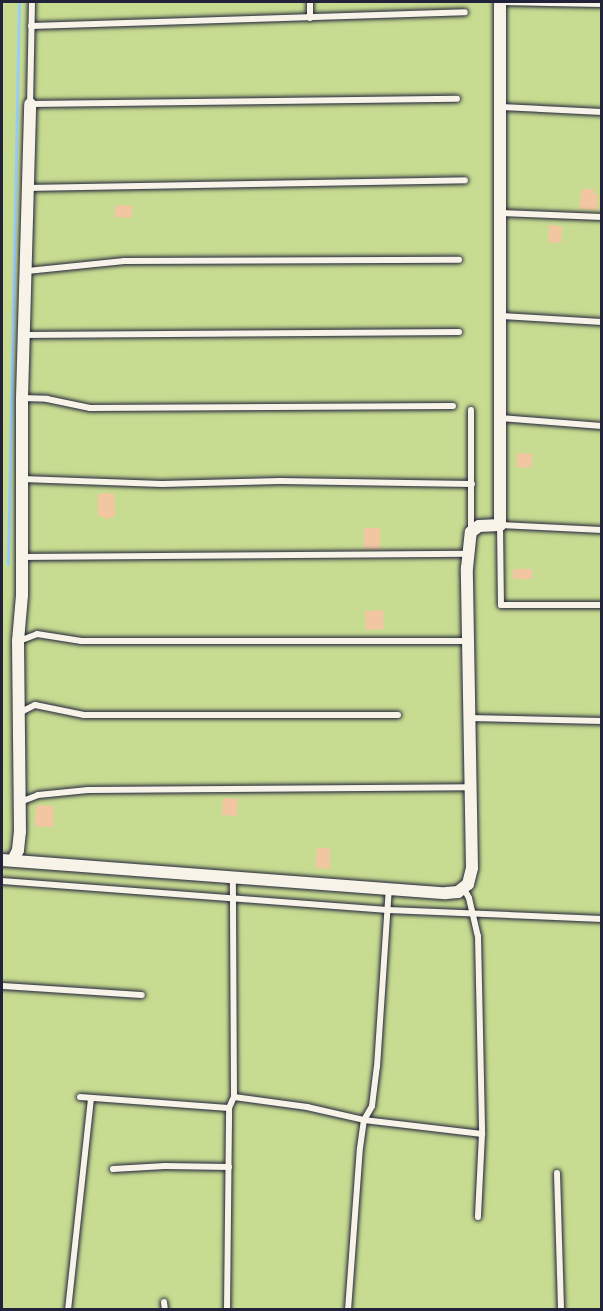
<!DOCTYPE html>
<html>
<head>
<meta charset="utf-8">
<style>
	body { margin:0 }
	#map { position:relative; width:603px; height:1311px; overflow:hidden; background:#f5e6d3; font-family:"Shantell Sans",sans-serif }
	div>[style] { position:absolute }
	.green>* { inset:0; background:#c8dc91 }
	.stream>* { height:3px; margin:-1.5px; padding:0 1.5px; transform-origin:1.5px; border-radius:1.5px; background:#98cdf6 }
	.building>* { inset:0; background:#f1c6a1 }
	.roads { filter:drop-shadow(0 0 2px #22223b) drop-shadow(0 0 2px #22223b) }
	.lane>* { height:6px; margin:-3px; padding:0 3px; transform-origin:3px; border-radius:3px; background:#f7f3e8 }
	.street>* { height:12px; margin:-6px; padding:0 6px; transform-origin:6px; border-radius:6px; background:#f7f3e8 }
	span { translate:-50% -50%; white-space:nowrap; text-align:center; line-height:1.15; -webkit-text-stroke:6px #f7f3e8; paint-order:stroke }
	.frame { position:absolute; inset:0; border:3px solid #22223b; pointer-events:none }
</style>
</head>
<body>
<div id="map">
	<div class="green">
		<div style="clip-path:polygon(2px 2px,601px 2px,601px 1309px,2px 1309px)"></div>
	</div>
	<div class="stream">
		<div style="left:8px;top:564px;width:562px;rotate:-88.88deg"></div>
	</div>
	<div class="building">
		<div style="clip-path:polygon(582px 189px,594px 189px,594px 194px,598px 194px,598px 210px,579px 209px)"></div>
		<div style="clip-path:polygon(116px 205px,132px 206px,131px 218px,115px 217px)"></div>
		<div style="clip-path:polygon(549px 225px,562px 226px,561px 243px,548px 242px)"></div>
		<div style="clip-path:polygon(517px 453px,532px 454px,531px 468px,516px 467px)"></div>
		<div style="clip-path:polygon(114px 493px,115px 516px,108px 519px,98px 515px,98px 494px)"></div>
		<div style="clip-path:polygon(364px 528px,380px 528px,380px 549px,364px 549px)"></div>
		<div style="clip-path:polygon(513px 569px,532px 569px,532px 579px,513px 579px)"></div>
		<div style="clip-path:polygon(383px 610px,384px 629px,366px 630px,365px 611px)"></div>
		<div style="clip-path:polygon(223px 798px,238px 799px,237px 816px,222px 815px)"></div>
		<div style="clip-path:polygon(36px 805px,54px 806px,53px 827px,35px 826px)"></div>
		<div style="clip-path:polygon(317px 848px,330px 848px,330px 869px,316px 868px)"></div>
	</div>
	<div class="roads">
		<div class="lane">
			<div style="left:32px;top:2px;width:102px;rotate:91.1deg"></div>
			<div style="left:30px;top:104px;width:427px;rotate:-0.7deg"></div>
			<div style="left:310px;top:2px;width:16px;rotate:90deg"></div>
			<div style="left:501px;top:2px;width:101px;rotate:1.1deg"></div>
			<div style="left:31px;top:26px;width:434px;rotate:-1.8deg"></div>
			<div style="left:501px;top:107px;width:101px;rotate:2.8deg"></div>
			<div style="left:28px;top:188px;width:437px;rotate:-1deg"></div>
			<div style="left:501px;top:213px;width:101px;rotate:2.3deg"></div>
			<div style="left:27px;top:271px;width:98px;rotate:-5.9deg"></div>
			<div style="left:124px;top:261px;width:335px;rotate:-0.2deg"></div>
			<div style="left:502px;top:316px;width:100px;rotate:3.4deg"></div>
			<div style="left:25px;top:335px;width:434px;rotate:-0.4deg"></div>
			<div style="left:22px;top:398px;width:25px;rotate:2deg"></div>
			<div style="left:47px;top:399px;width:44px;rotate:11.8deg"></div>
			<div style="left:90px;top:408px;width:363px;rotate:-0.3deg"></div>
			<div style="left:500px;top:418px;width:102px;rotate:4.5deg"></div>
			<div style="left:22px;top:479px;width:140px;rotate:2deg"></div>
			<div style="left:162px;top:484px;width:118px;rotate:-1.5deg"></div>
			<div style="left:280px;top:481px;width:192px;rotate:0.9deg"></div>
			<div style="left:602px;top:530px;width:102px;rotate:-177.2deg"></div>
			<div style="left:500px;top:525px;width:80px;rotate:89.3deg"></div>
			<div style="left:501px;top:605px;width:101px"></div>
			<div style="left:471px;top:531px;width:121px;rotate:-90deg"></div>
			<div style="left:22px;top:557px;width:446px;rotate:-0.4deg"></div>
			<div style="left:19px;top:641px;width:19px;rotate:-21deg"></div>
			<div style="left:37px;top:634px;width:45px;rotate:9deg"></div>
			<div style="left:81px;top:641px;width:386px"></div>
			<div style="left:19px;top:713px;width:18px;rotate:-27deg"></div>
			<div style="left:35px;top:705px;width:50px;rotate:11.5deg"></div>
			<div style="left:84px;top:715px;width:314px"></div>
			<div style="left:469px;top:718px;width:133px;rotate:1.3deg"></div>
			<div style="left:20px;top:802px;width:19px;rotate:-21deg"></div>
			<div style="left:38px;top:795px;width:50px;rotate:-5.7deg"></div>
			<div style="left:88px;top:790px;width:383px;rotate:-0.4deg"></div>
			<div style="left:2px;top:881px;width:387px;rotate:4.3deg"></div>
			<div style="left:388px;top:910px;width:214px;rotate:2.4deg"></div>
			<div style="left:464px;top:889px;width:10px;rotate:61deg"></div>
			<div style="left:469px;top:898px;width:39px;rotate:77deg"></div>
			<div style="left:478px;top:936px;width:198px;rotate:88.8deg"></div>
			<div style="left:482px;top:1134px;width:83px;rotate:92.8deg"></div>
			<div style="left:2px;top:986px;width:140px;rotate:3.7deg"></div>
			<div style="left:80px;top:1097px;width:149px;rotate:4.2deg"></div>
			<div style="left:234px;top:1097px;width:74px;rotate:7.8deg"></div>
			<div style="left:307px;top:1107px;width:58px;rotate:12.8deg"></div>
			<div style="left:364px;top:1120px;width:119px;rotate:6.8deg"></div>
			<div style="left:113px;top:1169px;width:52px;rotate:-3.3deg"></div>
			<div style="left:165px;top:1166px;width:64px;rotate:0.9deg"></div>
			<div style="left:557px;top:1173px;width:137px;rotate:88.3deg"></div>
			<div style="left:164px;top:1302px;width:8px;rotate:83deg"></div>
			<div style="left:68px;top:1310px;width:213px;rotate:-83.8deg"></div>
			<div style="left:227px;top:1310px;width:202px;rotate:-89.4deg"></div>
			<div style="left:229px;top:1108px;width:12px;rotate:-66deg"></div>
			<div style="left:234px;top:1097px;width:221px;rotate:-90.3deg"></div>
			<div style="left:348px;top:1310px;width:162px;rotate:-85.8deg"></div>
			<div style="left:360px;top:1148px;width:28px;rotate:-82deg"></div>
			<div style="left:364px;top:1120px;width:16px;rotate:-60deg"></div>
			<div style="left:372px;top:1106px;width:39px;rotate:-83deg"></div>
			<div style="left:377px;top:1067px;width:179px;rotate:-86.2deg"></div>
		</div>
		<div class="street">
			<div style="left:2px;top:860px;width:445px;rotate:4.3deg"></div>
			<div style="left:446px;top:893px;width:12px;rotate:-5deg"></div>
			<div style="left:458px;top:892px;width:13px;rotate:-39deg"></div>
			<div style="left:468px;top:884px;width:16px;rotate:-76deg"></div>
			<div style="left:472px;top:868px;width:300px;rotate:-91deg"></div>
			<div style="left:467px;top:568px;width:36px;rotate:-84deg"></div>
			<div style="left:471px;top:532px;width:10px;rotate:-37deg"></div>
			<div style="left:479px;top:526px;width:21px;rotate:-3deg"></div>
			<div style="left:500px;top:525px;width:523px;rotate:-90deg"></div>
			<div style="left:13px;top:860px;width:11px;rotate:-63deg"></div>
			<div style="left:18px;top:850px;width:18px;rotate:-84deg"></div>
			<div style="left:20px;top:832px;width:191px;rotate:-90.6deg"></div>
			<div style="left:18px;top:641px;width:46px;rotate:-85deg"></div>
			<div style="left:22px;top:595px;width:197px;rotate:-90deg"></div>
			<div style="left:22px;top:398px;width:294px;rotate:-88.4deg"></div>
		</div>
	</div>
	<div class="frame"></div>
</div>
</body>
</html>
